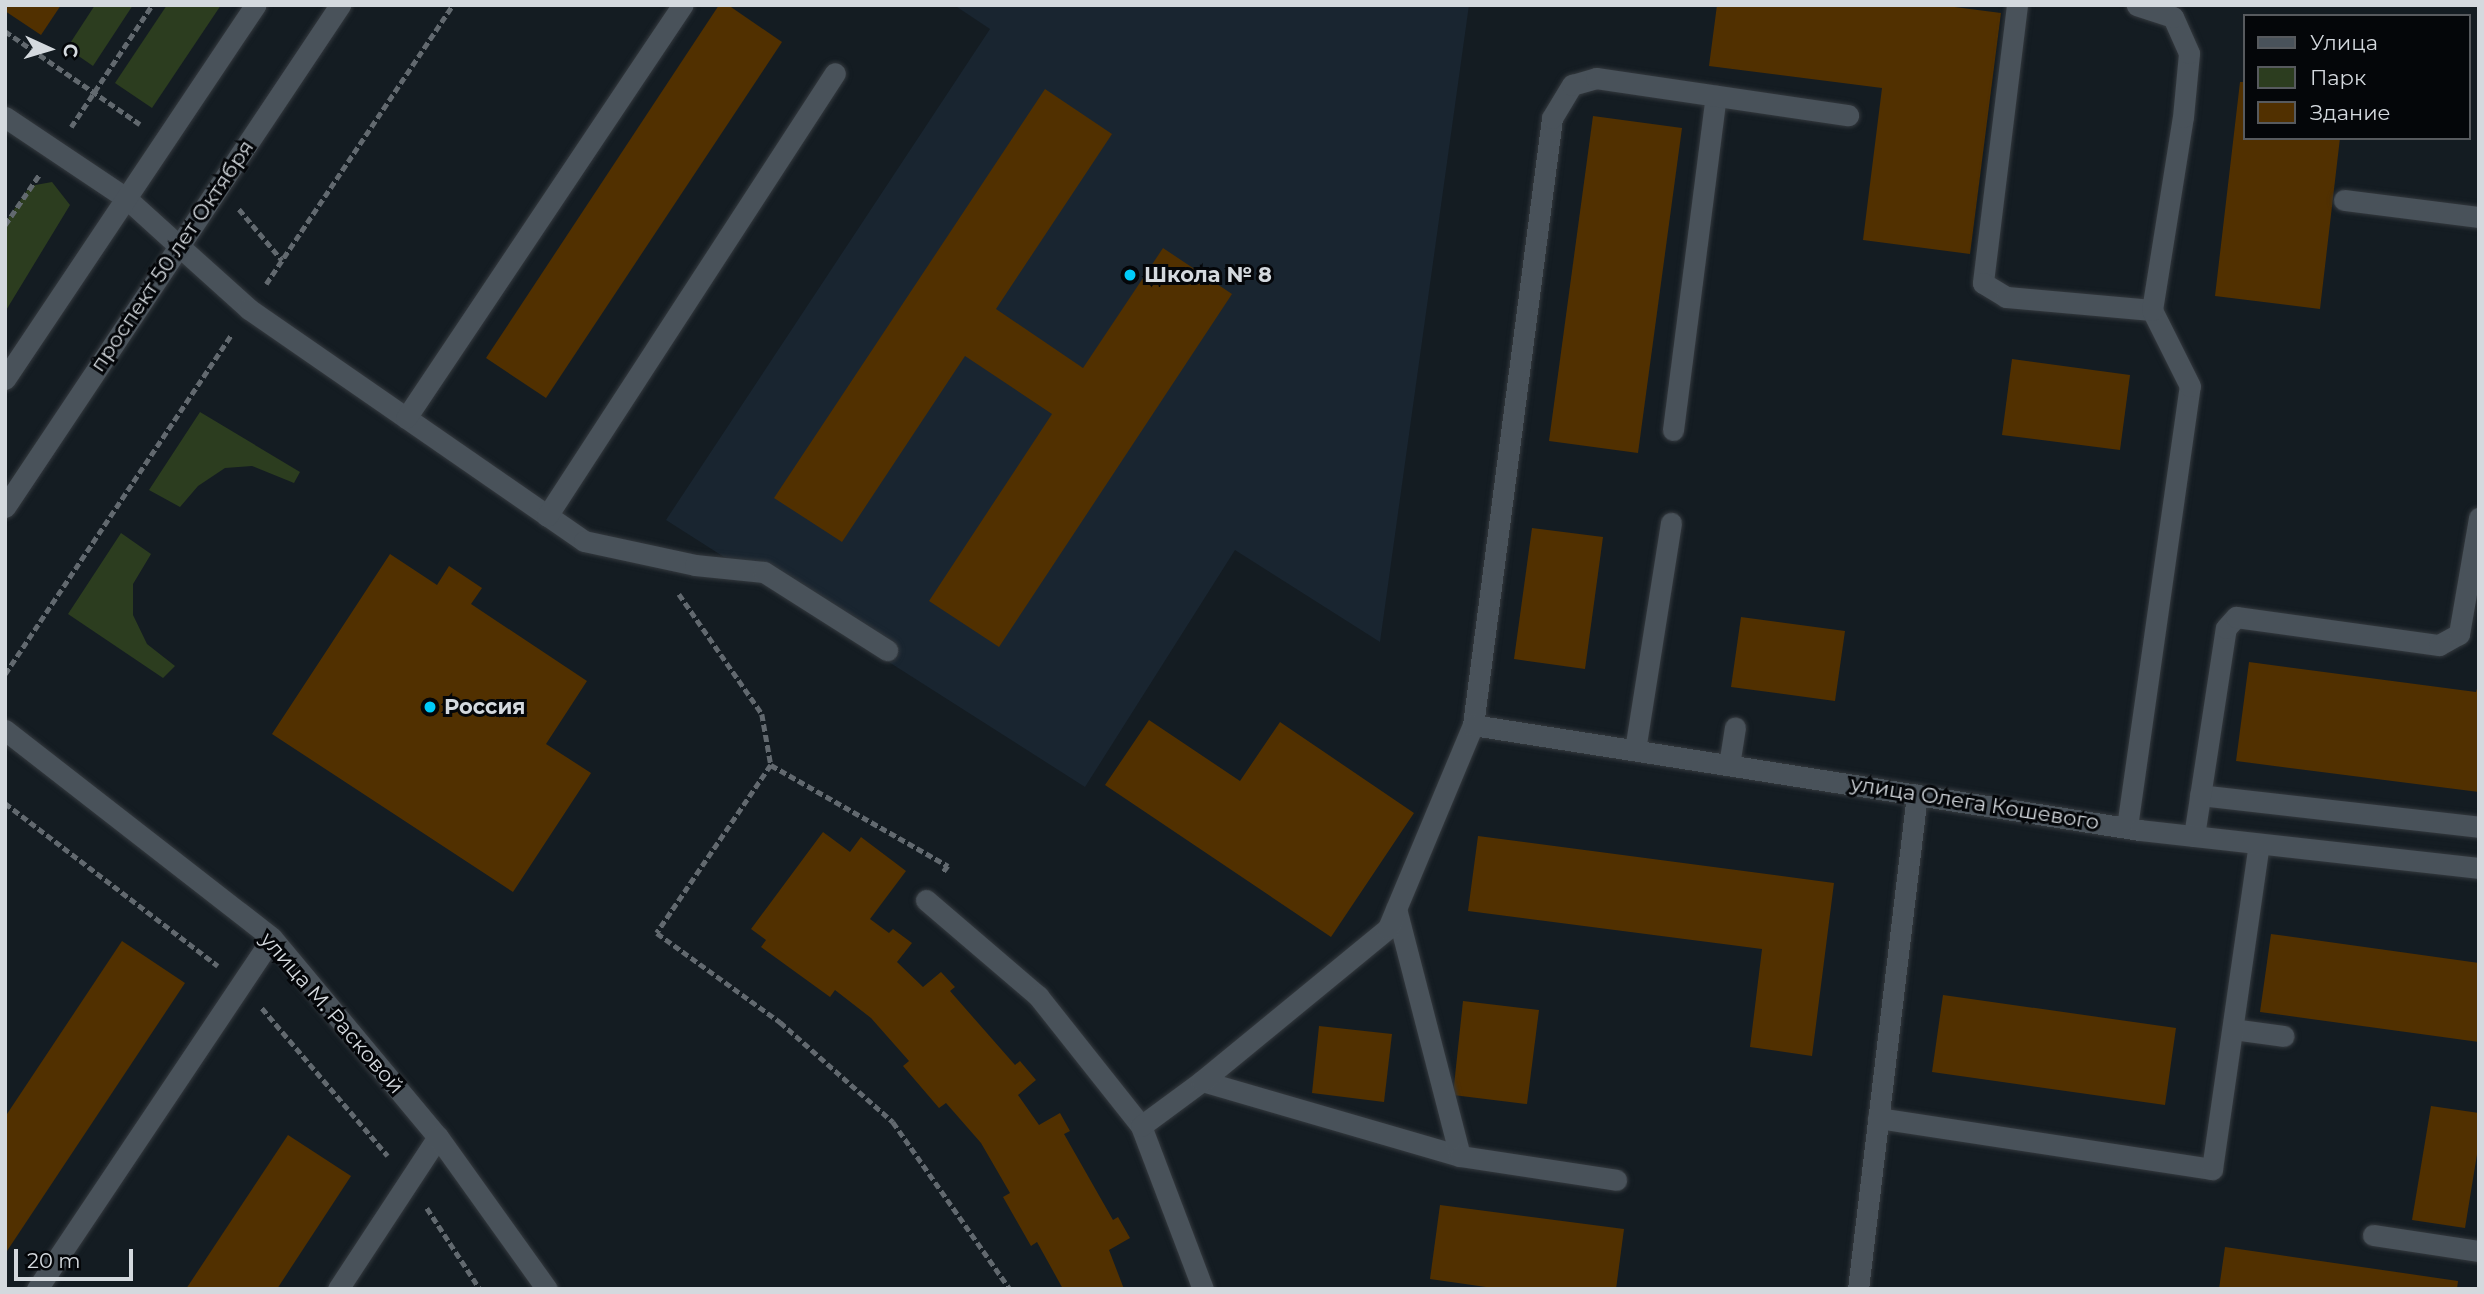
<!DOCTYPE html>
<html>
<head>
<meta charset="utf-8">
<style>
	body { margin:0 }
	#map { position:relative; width:2484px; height:1294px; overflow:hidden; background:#141c22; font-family:Montserrat,sans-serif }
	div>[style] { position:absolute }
	.built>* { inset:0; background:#192530 }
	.green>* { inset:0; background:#2c3d1f }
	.building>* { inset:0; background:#513000 }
	.path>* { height:4.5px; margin-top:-2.25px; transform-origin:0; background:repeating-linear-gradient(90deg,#62696f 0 7px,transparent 0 10.5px) }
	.roads { filter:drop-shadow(0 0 2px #34393e) drop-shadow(0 0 2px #34393e) }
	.lane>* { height:21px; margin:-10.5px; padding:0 10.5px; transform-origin:10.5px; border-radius:10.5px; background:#49525a }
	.street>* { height:21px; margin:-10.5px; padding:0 10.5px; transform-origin:10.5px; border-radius:10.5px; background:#49525a }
	.secondary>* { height:21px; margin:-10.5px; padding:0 10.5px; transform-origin:10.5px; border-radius:10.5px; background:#49525a }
	.dots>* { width:19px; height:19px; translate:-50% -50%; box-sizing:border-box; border:4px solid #040609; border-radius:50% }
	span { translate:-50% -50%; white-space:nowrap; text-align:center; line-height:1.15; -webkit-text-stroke:6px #040609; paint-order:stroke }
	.street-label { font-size:21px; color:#d4d9de }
	.poi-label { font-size:21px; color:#d4d9de; font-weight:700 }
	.left { translate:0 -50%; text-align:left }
	.frame { position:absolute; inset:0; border:7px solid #d4d9de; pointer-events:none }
	.legend { position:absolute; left:2243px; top:14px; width:228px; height:126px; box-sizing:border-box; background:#040609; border:2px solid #575a5e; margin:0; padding:9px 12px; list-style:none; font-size:21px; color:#d4d9de }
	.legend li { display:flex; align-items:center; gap:14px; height:35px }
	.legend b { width:35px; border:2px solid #575a5e }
	.north { position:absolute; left:14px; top:14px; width:70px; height:70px; -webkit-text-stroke:5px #040609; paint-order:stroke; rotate:94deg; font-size:19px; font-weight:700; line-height:28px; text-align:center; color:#d4d9de }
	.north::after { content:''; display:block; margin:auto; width:24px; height:32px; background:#d4d9de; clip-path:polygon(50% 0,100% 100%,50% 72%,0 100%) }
	.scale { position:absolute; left:14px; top:1249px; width:119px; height:32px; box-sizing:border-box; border:4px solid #d4d9de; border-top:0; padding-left:9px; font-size:21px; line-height:24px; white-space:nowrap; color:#d4d9de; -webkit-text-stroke:5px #040609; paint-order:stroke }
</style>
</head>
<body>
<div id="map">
	<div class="built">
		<div style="clip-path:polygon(954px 5px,1469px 5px,1380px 642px,1235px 550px,1085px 787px,666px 520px,990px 29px)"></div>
	</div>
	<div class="green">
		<div style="clip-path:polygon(95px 5px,133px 5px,93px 66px,67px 48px)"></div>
		<div style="clip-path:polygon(167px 5px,221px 5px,152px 108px,115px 83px)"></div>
		<div style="clip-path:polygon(52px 182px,70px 205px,5px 312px,5px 223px,30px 186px)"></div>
		<div style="clip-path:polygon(200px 412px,300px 472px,294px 483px,252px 466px,225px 468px,198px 486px,180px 507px,149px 490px)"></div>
		<div style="clip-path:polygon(121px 533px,151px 554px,133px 584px,133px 615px,147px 644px,175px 666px,163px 678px,68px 614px)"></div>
	</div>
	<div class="building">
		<div style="clip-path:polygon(5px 5px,61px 5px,41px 35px,5px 11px)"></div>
		<div style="clip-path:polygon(719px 5px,728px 5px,782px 42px,546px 398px,486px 358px)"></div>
		<div style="clip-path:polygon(1717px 5px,1939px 5px,2001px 13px,1970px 254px,1863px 240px,1882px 88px,1709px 66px)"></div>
		<div style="clip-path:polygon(2240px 82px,2244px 82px,2244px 138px,2340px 138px,2320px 309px,2215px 296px)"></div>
		<div style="clip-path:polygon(1045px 89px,1112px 134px,996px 309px,1083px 368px,1163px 248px,1232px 294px,999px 647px,929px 601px,1052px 414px,965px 356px,842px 542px,774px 498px)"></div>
		<div style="clip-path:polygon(1593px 116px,1682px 128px,1638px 453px,1549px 441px)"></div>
		<div style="clip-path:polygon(2012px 359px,2130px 375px,2120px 450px,2002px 435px)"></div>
		<div style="clip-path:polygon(1532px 528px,1603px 537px,1585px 669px,1514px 659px)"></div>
		<div style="clip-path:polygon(390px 554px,437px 585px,449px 566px,482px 588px,471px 604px,587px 681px,546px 744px,591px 773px,513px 892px,272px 734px)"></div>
		<div style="clip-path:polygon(1741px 617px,1845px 631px,1835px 701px,1731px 687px)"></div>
		<div style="clip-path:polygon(2249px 662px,2476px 692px,2479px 682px,2479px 792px,2236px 761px)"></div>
		<div style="clip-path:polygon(1149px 720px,1240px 781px,1280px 722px,1414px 813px,1331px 937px,1105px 785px)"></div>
		<div style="clip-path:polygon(823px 832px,850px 852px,861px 837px,906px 871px,870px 919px,889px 933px,893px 929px,912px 943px,897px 962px,923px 987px,941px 972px,955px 987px,950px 991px,1015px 1065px,1020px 1061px,1036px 1080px,1018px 1095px,1039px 1125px,1060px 1113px,1070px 1131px,1064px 1134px,1113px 1220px,1118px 1217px,1130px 1238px,1109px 1250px,1124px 1289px,1063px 1289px,1037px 1242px,1031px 1246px,1003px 1197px,1010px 1193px,981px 1143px,946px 1103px,939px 1108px,903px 1066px,909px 1061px,871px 1018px,835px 990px,830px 997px,761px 947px,766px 940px,751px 929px)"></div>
		<div style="clip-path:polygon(1478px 836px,1834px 883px,1812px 1056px,1750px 1047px,1762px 949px,1468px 911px)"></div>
		<div style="clip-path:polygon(2271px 934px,2479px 963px,2479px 1042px,2260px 1012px)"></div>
		<div style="clip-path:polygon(122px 941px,185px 983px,5px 1254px,5px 1117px)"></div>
		<div style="clip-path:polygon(1943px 995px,2176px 1028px,2165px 1105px,1932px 1072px)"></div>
		<div style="clip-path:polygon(1463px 1001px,1539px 1010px,1527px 1104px,1453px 1095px)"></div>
		<div style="clip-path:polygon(1319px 1026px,1392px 1034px,1384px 1102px,1312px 1093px)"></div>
		<div style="clip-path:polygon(2431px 1106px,2479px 1113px,2479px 1142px,2465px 1228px,2412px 1220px)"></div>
		<div style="clip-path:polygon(288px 1135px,351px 1176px,277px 1289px,186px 1289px)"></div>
		<div style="clip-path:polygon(1440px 1205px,1624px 1229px,1616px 1289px,1500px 1289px,1430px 1279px)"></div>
		<div style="clip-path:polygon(2225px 1247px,2458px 1281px,2457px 1289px,2219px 1289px)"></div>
	</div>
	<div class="path">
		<div style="left:5px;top:31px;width:164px;rotate:34.6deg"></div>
		<div style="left:71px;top:127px;width:146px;rotate:-56.4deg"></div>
		<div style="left:239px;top:209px;width:67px;rotate:49.9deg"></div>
		<div style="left:5px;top:225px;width:60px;rotate:-55.8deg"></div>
		<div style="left:266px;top:284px;width:336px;rotate:-56.2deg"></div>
		<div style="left:679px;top:594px;width:146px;rotate:55.3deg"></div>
		<div style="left:762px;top:714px;width:52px;rotate:80deg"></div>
		<div style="left:771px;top:765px;width:204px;rotate:29.7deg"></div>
		<div style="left:948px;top:866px;width:10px;rotate:127deg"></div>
		<div style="left:5px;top:674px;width:409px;rotate:-56.3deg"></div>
		<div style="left:771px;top:765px;width:203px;rotate:124.2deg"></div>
		<div style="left:657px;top:933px;width:152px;rotate:35.9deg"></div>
		<div style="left:780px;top:1022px;width:151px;rotate:41.5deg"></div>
		<div style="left:893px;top:1122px;width:204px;rotate:55deg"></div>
		<div style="left:5px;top:803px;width:268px;rotate:37.4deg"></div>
		<div style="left:262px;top:1008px;width:194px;rotate:49.6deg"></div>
		<div style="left:427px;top:1208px;width:97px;rotate:56.8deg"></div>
	</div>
	<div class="roads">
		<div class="lane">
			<div style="left:2017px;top:5px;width:280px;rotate:97deg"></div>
			<div style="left:1983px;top:283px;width:27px;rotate:31deg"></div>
			<div style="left:2006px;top:297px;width:147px;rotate:5.1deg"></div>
			<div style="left:2344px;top:200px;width:136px;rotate:7.2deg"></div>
			<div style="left:179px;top:246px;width:94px;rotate:42deg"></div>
			<div style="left:249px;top:309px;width:407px;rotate:34.7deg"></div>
			<div style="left:584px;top:541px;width:114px;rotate:12.2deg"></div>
			<div style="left:695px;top:565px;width:69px;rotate:5.8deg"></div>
			<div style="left:764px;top:572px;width:146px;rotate:32.4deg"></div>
			<div style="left:406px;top:418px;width:497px;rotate:-56.2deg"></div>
			<div style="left:1673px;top:430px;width:337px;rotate:-82.7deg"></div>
			<div style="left:547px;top:516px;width:528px;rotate:-56.97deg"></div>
			<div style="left:1473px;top:725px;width:612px;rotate:-82.58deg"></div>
			<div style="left:1552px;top:118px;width:39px;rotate:-59deg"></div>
			<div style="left:1572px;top:85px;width:25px;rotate:-16deg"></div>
			<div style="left:1596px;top:78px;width:255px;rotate:8.4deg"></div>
			<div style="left:1635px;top:750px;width:230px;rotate:-81deg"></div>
			<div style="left:1729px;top:765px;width:38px;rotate:-81deg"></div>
			<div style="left:2200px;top:795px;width:281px;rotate:6.5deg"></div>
			<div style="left:2127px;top:827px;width:445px;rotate:-81.9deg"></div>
			<div style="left:2190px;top:386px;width:85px;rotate:-116.6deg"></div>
			<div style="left:2152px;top:310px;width:195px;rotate:-80.9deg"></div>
			<div style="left:2183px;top:117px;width:64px;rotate:-84.6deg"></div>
			<div style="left:2189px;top:53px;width:39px;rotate:-114deg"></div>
			<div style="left:2173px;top:17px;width:38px;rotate:-162deg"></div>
			<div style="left:2194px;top:836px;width:210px;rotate:-81.3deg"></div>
			<div style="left:2226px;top:628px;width:15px;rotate:-48deg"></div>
			<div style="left:2236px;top:617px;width:205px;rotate:7.9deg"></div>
			<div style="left:2439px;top:645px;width:23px;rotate:-29deg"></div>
			<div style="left:2459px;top:634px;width:118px;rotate:-80.2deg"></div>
			<div style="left:926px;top:900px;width:148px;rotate:40.6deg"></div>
			<div style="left:1038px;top:996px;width:166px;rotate:51.6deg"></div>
			<div style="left:1141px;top:1126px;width:174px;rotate:69.2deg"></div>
			<div style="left:2233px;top:1029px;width:51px;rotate:7.8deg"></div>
			<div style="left:1202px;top:1081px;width:269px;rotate:16.2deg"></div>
			<div style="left:1460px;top:1156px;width:255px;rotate:-104.5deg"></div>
			<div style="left:1878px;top:1118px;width:338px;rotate:8.7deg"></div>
			<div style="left:2212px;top:1169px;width:328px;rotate:-81.8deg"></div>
			<div style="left:1460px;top:1156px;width:158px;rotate:8.7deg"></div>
			<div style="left:2373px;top:1235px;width:107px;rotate:8.6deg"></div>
			<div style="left:37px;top:1289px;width:422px;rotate:-56.2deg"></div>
			<div style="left:338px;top:1289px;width:182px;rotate:-56.7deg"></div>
			<div style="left:1858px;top:1289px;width:498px;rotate:-83.2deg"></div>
		</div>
		<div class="street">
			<div style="left:5px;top:730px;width:338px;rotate:37.9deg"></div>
			<div style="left:272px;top:938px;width:259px;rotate:50.2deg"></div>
			<div style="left:438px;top:1137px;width:187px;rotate:54.4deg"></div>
			<div style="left:1141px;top:1126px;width:76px;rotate:-36.4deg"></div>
			<div style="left:1202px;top:1081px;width:241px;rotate:-39.4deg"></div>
			<div style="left:1388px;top:928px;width:220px;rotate:-67.3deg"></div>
			<div style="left:1473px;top:725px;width:675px;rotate:8.95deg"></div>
			<div style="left:2140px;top:830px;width:341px;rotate:6.4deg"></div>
		</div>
		<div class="secondary">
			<div style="left:5px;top:117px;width:146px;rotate:33.8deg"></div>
			<div style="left:126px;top:198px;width:72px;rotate:42.2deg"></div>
			<div style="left:5px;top:379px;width:450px;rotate:-56.2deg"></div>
			<div style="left:5px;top:507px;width:604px;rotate:-56.28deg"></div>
		</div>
	</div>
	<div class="dots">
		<div style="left:1130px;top:275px;background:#00cbf9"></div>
		<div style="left:430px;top:707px;background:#00cbf9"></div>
	</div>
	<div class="street-label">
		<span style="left:172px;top:256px;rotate:-56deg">проспект 50 лет Октября</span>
		<span style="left:1975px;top:803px;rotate:9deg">улица Олега Кошевого</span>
		<span style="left:332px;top:1013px;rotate:49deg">улица М. Расковой</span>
	</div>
	<div class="poi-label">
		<span class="left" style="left:1144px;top:275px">Школа № 8</span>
		<span class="left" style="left:444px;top:707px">Россия</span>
	</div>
	<div class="frame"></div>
	<ul class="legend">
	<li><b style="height:9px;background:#49525a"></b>Улица</li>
	<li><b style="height:19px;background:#2c3d1f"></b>Парк</li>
	<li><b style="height:19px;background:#513000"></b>Здание</li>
	</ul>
	<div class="north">С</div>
	<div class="scale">20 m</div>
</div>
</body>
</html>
